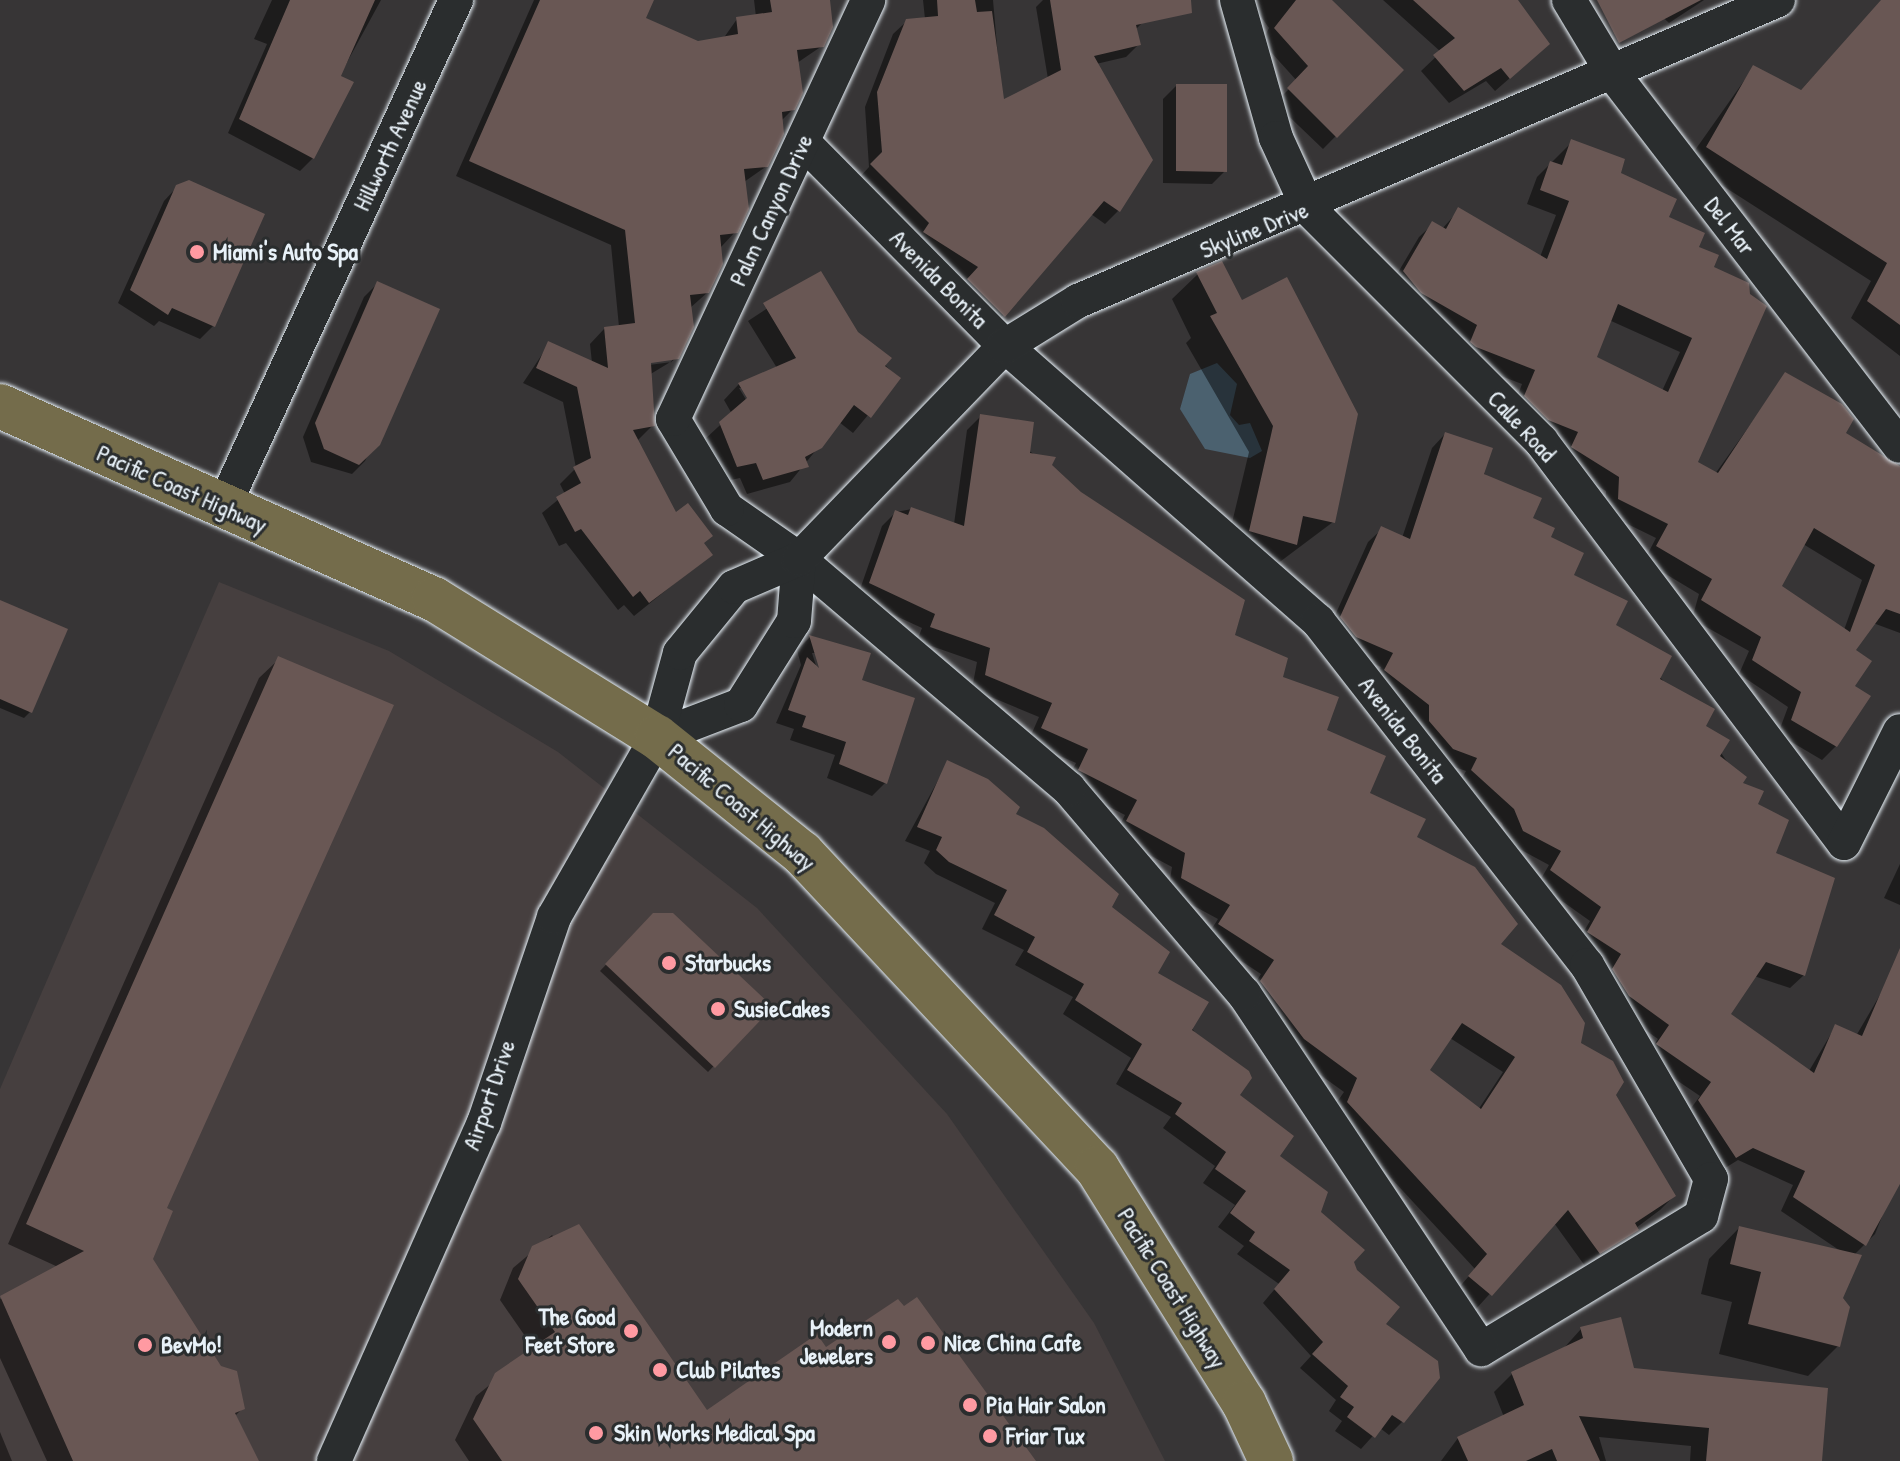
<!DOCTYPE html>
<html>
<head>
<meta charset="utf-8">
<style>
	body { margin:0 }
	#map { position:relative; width:1900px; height:1461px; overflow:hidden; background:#373536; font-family:"Patrick Hand",sans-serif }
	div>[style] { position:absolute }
	.built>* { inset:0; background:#463f3f }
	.water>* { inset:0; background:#4b616f }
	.shadow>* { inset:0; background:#0007 }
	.building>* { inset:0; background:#695754 }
	.roads { filter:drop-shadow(0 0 2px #e8f1f8) drop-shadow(0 0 2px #e8f1f8) }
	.street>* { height:34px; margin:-17px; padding:0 17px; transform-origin:17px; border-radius:17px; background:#2a2d2e }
	.highway>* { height:44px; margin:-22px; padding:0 22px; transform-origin:22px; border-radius:22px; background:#746c4b }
	.dots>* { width:22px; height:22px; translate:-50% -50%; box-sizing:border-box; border:4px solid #2a2d2e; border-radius:50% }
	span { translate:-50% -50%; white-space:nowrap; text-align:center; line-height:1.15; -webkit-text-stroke:6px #2a2d2e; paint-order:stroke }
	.street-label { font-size:24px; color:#e8f1f8 }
	.poi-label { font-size:24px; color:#e8f1f8; font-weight:700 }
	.left { translate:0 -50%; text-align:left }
	.right { translate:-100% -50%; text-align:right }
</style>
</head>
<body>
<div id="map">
	<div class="built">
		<div style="clip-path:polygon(219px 582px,389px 651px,558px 752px,757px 908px,947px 1114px,1094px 1323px,1165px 1461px,0 1461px,0 1089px)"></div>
	</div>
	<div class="water">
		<div style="clip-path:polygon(1217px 363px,1237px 384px,1230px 415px,1239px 425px,1250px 423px,1262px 451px,1250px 458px,1205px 449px,1180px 409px,1190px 374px)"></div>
	</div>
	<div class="shadow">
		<div style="clip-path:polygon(272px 0,381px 0,339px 77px,313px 158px,300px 171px,228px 133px,267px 44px,254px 39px)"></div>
		<div style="clip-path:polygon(evenodd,534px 0,652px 0,644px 19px,698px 43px,723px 39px,737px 19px,756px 17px,754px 0,828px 0,822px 46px,797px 63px,793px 109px,780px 122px,767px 166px,744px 182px,736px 231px,721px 247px,708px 292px,690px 308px,677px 358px,649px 375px,653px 425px,637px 441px,676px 515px,710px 555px,634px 616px,624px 605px,618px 610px,566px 543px,559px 546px,542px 513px,565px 494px,560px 484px,576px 468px,563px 402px,523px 383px,549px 344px,592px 363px,590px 344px,604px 329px,619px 327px,611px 245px,456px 176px,534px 0,672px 358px,672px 362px,641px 366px,640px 362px,672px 358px)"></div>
		<div style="clip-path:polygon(923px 0,993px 0,1002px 102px,1048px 79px,1036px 7px,1043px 0,1137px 0,1142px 23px,1135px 30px,1139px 44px,1126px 57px,1096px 64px,1118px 211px,1105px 224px,1091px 214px,991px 329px,955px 293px,967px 281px,911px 246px,859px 178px,869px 167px,865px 107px,893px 34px,907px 21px,925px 19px)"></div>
		<div style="clip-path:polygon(1249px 0,1329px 0,1401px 70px,1323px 149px,1275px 103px,1297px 81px,1262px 42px,1269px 28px)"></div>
		<div style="clip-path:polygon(1383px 0,1513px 0,1533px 58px,1495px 91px,1486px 81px,1449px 103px,1421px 71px,1441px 52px)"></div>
		<div style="clip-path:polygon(1644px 0,1704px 0,1669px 23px)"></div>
		<div style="clip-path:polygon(1883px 0,1900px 8px,1900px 356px,1851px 318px,1871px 281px,1695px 168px,1693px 153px,1753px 68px,1800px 91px)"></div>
		<div style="clip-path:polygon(1176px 86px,1225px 171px,1212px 184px,1163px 183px,1163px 99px)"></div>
		<div style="clip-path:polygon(evenodd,1572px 142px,1618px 174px,1711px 268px,1695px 463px,1715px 474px,1786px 375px,1843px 434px,1900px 467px,1900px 633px,1873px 623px,1853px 651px,1852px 686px,1836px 746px,1822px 760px,1778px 734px,1788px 707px,1739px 674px,1749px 651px,1692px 619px,1699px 594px,1644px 561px,1656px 538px,1605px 513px,1606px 491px,1558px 462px,1566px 446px,1534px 433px,1512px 411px,1522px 384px,1461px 361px,1465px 339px,1408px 307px,1390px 286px,1419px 237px,1433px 224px,1442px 229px,1459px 210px,1540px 257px,1556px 215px,1527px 204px,1537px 177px,1572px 142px,1609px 320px,1680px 352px,1662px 391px,1595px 358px,1609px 320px,1572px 142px,1803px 544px,1862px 580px,1844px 630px,1779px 586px,1803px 544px)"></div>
		<div style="clip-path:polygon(177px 187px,213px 326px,200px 339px,159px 321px,154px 326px,118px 303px,164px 201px)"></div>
		<div style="clip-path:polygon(evenodd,820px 274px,856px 333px,898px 379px,853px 433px,839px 422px,790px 482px,747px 494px,740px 478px,721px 482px,704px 440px,732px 414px,724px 400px,739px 384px,777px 368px,748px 321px,820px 274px,739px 388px,744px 388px,751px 408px,739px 388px)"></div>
		<div style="clip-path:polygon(1198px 274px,1333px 522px,1269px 570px,1224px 556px,1249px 452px,1186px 343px,1191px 338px,1172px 299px)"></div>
		<div style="clip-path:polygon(377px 284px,437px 310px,365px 461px,352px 474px,311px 462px,303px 437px,364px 297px)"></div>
		<div style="clip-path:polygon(evenodd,981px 416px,1050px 466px,1281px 679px,1367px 794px,1415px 838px,1579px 1044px,1674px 1196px,1660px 1210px,1585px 1266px,1554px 1223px,1476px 1309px,1456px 1291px,1475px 1269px,1330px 1112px,1344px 1092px,1290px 1053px,1247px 996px,1261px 974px,1206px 938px,1218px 919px,1168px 892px,1172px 867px,1114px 836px,1125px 815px,1065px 784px,1076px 763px,1028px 742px,1039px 717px,972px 689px,977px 662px,917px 641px,922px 628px,857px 598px,882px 526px,896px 512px,912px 509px,954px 524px,967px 430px,981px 416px,1450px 1038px,1503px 1072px,1478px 1110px,1427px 1070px,1450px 1038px)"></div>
		<div style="clip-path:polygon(1445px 434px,1548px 538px,1571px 576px,1703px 726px,1756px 805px,1804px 975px,1790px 988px,1754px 976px,1728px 1015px,1809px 1071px,1835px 1027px,1856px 1036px,1884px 988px,1900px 994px,1900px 1172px,1875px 1234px,1854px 1255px,1841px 1297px,1838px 1346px,1808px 1376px,1719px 1354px,1732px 1302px,1701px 1294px,1709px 1259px,1739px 1228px,1842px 1252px,1781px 1211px,1793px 1185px,1738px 1160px,1722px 1170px,1686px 1115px,1700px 1096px,1644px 1058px,1658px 1039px,1616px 1009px,1600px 983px,1609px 968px,1575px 946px,1590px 921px,1538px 884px,1549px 865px,1510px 844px,1502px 823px,1459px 784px,1466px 771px,1440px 762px,1417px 735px,1416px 718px,1372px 684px,1381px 667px,1342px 650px,1328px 631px,1368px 542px,1382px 529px,1402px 538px,1432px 448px)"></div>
		<div style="clip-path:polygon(0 602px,30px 712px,24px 718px,0 708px)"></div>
		<div style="clip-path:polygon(evenodd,810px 637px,868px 654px,859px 681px,885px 783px,872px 796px,827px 778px,835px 755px,790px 740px,794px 729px,776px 723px,801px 665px,797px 650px,810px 637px,812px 653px,817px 653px,824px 677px,820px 678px,812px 653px)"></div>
		<div style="clip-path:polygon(279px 659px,150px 1260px,243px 1408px,235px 1416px,257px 1461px,47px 1461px,0 1358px,0 1299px,58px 1267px,8px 1244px,259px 678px)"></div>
		<div style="clip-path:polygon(948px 762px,1109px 907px,1352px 1262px,1383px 1324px,1402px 1422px,1389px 1435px,1380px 1428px,1361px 1449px,1335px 1431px,1342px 1421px,1329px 1411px,1336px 1400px,1300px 1368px,1311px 1356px,1263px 1303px,1279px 1284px,1237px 1254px,1244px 1246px,1218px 1227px,1235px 1205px,1203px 1183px,1215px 1166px,1163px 1128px,1171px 1117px,1116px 1084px,1131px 1058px,1063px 1014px,1073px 997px,1015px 965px,1024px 950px,982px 929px,995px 903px,936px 874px,924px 863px,930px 851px,905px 841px)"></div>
		<div style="clip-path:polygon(1900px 864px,1900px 905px,1884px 898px)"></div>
		<div style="clip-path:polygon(653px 915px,770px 1007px,708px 1072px,600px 971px)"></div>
		<div style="clip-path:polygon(552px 1235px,706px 1413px,825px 1350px,1032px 1461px,469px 1461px,455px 1440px,476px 1396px,534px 1349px,500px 1300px,513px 1268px)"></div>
		<div style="clip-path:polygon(1581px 1329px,1632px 1370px,1820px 1461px,1690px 1461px,1691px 1446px,1599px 1437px,1606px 1461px,1441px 1461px,1458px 1438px,1504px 1417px,1494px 1392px,1513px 1373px,1563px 1349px)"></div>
		<div style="clip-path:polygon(0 1432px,12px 1461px,0 1461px)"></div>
	</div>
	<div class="building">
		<div style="clip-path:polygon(290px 0,375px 0,341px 76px,354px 82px,314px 159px,239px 119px)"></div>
		<div style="clip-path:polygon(540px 0,654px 0,646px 18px,698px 41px,738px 34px,736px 17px,772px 12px,770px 0,830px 0,833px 27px,824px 47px,797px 50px,803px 93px,795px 110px,782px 112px,784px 134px,768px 167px,744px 169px,749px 209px,738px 233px,720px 235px,723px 264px,709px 293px,690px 295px,694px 327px,679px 359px,651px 363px,655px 426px,633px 430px,676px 512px,688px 503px,713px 536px,704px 543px,713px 555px,649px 603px,640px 591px,633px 597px,581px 529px,575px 532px,556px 497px,581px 483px,573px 467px,591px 458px,577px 387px,536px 368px,548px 341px,608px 368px,604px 327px,635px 323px,625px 230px,469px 161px)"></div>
		<div style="clip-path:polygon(937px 0,975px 0,977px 12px,992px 11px,1004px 99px,1061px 70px,1050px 0,1191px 0,1192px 13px,1136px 25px,1141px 45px,1094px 56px,1153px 160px,1120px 212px,1104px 201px,1005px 317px,967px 279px,978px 267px,923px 232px,929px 223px,870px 164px,882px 152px,877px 92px,906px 19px,938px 16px)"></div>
		<div style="clip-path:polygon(1296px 0,1332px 0,1404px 70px,1337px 138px,1287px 88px,1308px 66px,1274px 28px)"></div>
		<div style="clip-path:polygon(1413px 0,1518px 0,1550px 44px,1510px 79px,1501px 68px,1464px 91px,1433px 55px,1455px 38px)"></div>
		<div style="clip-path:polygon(1597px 0,1701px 0,1619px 43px)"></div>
		<div style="clip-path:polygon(1881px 0,1900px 0,1900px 325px,1867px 301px,1887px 263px,1706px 147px,1753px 65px,1801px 90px)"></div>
		<div style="clip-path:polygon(1176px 84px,1227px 84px,1227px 172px,1176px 171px)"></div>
		<div style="clip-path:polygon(evenodd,1571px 139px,1625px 159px,1621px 173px,1677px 199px,1669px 217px,1705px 233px,1699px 247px,1719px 255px,1714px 267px,1749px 283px,1750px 294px,1767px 306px,1698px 462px,1718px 473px,1785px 372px,1842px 404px,1854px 419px,1846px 433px,1900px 466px,1900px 614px,1886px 609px,1856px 650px,1872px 661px,1855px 686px,1871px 696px,1837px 747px,1791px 720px,1801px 692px,1752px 660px,1761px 637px,1701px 600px,1712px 579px,1656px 546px,1668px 524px,1618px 499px,1619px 477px,1571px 447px,1578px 432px,1548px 420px,1524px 396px,1535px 370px,1476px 347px,1470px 342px,1477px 325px,1421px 293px,1403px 271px,1432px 221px,1446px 229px,1458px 207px,1547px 259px,1569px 201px,1540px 190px,1550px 161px,1562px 165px,1571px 139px,1618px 304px,1692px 338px,1668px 392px,1597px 357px,1618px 304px,1571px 139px,1814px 528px,1875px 565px,1850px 632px,1782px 586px,1814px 528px)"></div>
		<div style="clip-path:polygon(189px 180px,265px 214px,215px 327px,172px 308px,168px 315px,130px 290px,176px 185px)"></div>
		<div style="clip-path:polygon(1222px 261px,1242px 300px,1287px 277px,1358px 414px,1335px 523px,1303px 516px,1297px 545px,1249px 531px,1273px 426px,1210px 316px,1217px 313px,1196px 272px)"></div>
		<div style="clip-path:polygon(821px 271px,858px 332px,892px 358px,885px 366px,901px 378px,871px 418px,854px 405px,822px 448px,805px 457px,809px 467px,763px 480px,756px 463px,737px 467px,719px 422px,747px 398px,738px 383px,796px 358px,763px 303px)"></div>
		<div style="clip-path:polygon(377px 281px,440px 309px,380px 445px,359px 465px,324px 449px,315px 423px)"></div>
		<div style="clip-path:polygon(evenodd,980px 414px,1034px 422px,1030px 453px,1056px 457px,1052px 465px,1081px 492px,1245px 600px,1235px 635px,1288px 658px,1283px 677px,1339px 697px,1327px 730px,1386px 756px,1370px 793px,1426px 819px,1417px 837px,1475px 867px,1518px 924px,1501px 944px,1561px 985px,1585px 1023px,1581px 1043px,1613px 1061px,1624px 1082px,1616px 1095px,1676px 1196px,1635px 1223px,1639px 1230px,1600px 1254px,1568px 1210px,1492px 1296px,1468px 1276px,1487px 1254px,1347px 1102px,1357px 1078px,1304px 1039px,1260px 981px,1274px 960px,1218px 924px,1230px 905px,1181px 878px,1185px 853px,1126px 821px,1137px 800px,1078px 770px,1088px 749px,1041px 728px,1052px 703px,985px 675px,990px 648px,930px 627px,935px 614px,869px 583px,895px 510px,908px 515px,911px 507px,964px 526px,980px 414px,1462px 1023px,1515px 1057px,1481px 1109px,1430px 1070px,1462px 1023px)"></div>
		<div style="clip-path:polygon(1445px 432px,1493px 448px,1484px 474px,1542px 498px,1533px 518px,1555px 528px,1551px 537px,1584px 553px,1574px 575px,1628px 601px,1616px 625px,1672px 656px,1660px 679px,1715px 709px,1706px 726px,1730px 740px,1720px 756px,1747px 777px,1743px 783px,1764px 791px,1758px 804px,1789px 820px,1776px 853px,1835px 878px,1805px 976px,1766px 962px,1731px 1014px,1814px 1073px,1835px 1024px,1862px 1036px,1900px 948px,1900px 1184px,1866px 1246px,1793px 1197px,1805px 1171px,1753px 1148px,1736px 1158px,1698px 1100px,1711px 1082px,1656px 1044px,1669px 1025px,1629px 996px,1612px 969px,1621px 954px,1587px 932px,1601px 907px,1550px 870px,1561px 851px,1523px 831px,1514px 809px,1471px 770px,1477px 758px,1453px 749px,1429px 721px,1429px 705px,1384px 670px,1393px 653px,1356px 637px,1340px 617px,1381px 526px,1410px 539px)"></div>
		<div style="clip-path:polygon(0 600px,68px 629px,32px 713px,0 699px)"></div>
		<div style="clip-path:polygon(809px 635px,871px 653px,862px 680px,915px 698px,887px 784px,839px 764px,846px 742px,802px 727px,806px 716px,788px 710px,807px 657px,819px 668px)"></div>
		<div style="clip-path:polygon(278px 656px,394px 705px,167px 1208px,173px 1211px,153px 1259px,221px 1366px,237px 1371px,245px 1409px,235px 1413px,259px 1461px,73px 1461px,0 1296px,84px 1251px,26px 1224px)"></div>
		<div style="clip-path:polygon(947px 760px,988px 779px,1020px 807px,1016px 814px,1044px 828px,1119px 894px,1112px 907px,1170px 952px,1158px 973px,1209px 1002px,1192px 1030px,1249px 1071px,1252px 1078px,1240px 1095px,1294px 1136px,1280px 1156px,1328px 1192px,1321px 1212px,1365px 1250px,1354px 1262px,1357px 1270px,1400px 1307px,1386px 1324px,1438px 1361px,1440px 1378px,1404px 1423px,1392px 1415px,1375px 1438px,1347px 1417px,1354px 1407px,1340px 1397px,1348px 1386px,1312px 1354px,1323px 1342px,1274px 1289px,1290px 1270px,1249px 1241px,1255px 1232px,1230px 1213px,1246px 1191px,1215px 1169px,1226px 1152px,1175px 1114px,1182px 1103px,1127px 1070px,1142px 1044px,1075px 1000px,1084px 984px,1027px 952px,1035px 937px,994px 915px,1007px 890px,949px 862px,936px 850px,942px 837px,917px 827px)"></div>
		<div style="clip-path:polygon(653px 913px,673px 913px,773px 1007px,715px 1068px,605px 964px)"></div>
		<div style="clip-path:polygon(579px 1224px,707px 1410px,817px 1334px,826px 1347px,898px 1299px,904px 1306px,917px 1297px,1036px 1461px,502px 1461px,473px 1419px,495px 1373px,555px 1332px,518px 1279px,532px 1246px)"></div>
		<div style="clip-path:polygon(1739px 1226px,1862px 1255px,1843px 1298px,1850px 1307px,1840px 1347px,1748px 1324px,1761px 1272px,1730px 1264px)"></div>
		<div style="clip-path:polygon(1621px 1317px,1634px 1368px,1828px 1388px,1822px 1461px,1706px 1461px,1709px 1428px,1579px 1416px,1600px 1461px,1557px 1461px,1552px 1449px,1526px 1461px,1468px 1461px,1457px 1437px,1524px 1405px,1511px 1372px,1583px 1338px,1580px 1327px)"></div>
	</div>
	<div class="roads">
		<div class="street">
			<div style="left:1237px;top:0;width:143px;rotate:74.2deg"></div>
			<div style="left:1276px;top:138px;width:77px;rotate:65.4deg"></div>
			<div style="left:1308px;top:208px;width:330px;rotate:45deg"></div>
			<div style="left:1541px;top:441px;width:503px;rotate:52.99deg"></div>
			<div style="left:1844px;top:843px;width:125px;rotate:-63.4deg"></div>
			<div style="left:1569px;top:0;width:87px;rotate:59deg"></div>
			<div style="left:1614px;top:75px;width:468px;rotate:52.4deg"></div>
			<div style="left:803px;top:142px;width:287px;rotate:45.3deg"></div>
			<div style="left:1005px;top:346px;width:417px;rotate:41.3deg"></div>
			<div style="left:1318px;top:621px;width:437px;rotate:52deg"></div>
			<div style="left:1587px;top:965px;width:247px;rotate:59.9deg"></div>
			<div style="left:1711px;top:1179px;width:38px;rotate:105deg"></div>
			<div style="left:1701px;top:1216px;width:257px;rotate:148.8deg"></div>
			<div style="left:1481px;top:1349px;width:427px;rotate:-123.7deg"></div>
			<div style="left:1244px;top:994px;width:270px;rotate:-130.5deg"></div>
			<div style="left:1069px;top:789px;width:355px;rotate:-139.6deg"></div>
			<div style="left:799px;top:559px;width:88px;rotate:-145.2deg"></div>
			<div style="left:727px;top:509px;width:105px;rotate:-121deg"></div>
			<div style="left:673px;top:419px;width:462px;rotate:-65deg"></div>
			<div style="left:223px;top:508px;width:559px;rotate:-65.36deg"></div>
			<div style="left:657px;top:737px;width:90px;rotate:-20.9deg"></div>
			<div style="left:741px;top:705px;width:99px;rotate:-57.8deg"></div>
			<div style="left:794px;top:621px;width:62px;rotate:-85.4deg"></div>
			<div style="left:334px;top:1461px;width:370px;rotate:-66.1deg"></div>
			<div style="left:484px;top:1123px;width:218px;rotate:-71.2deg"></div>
			<div style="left:554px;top:917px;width:207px;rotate:-60.2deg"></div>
			<div style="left:657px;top:737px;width:87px;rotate:-74.7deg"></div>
			<div style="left:680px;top:653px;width:85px;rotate:-50.7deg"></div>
			<div style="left:734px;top:587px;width:71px;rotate:-23.3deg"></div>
			<div style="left:799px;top:559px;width:296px;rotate:-46deg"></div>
			<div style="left:1005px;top:346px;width:86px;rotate:-31.7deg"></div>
			<div style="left:1078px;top:301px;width:762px;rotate:-23.27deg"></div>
		</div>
		<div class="highway">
			<div style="left:0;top:406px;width:475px;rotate:24deg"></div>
			<div style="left:434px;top:599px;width:262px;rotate:31.8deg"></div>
			<div style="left:657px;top:737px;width:186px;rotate:38.7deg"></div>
			<div style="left:802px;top:853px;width:432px;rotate:46.9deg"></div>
			<div style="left:1097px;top:1168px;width:277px;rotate:58deg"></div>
			<div style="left:1244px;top:1403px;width:64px;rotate:65deg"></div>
		</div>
	</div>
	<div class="dots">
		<div style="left:197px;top:252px;background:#ff9aa2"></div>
		<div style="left:669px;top:963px;background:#ff9aa2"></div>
		<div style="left:718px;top:1009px;background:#ff9aa2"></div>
		<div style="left:631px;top:1331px;background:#ff9aa2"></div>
		<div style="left:889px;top:1342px;background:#ff9aa2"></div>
		<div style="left:928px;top:1343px;background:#ff9aa2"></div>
		<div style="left:145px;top:1345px;background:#ff9aa2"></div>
		<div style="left:660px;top:1370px;background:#ff9aa2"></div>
		<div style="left:970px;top:1405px;background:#ff9aa2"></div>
		<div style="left:596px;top:1433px;background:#ff9aa2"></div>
		<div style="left:990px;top:1436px;background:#ff9aa2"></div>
	</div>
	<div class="street-label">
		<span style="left:390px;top:145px;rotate:-65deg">Hillworth Avenue</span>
		<span style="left:771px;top:210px;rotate:-65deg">Palm Canyon Drive</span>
		<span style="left:1730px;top:226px;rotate:52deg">Del Mar</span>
		<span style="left:1254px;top:230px;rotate:-22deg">Skyline Drive</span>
		<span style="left:939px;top:279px;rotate:45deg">Avenida Bonita</span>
		<span style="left:1522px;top:426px;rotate:47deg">Calle Road</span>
		<span style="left:182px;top:489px;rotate:24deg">Pacific Coast Highway</span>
		<span style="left:1403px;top:730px;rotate:52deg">Avenida Bonita</span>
		<span style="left:742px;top:807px;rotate:40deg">Pacific Coast Highway</span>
		<span style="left:489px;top:1095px;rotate:-71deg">Airport Drive</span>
		<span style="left:1172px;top:1288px;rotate:58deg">Pacific Coast Highway</span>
	</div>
	<div class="poi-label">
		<span class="left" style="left:213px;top:252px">Miami's Auto Spa</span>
		<span class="left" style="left:685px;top:963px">Starbucks</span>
		<span class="left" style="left:734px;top:1009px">SusieCakes</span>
		<span class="right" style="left:615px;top:1331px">The Good<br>Feet Store</span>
		<span class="right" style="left:873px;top:1342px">Modern<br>Jewelers</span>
		<span class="left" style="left:944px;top:1343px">Nice China Cafe</span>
		<span class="left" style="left:161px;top:1345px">BevMo!</span>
		<span class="left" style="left:676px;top:1370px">Club Pilates</span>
		<span class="left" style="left:986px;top:1405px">Pia Hair Salon</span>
		<span class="left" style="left:614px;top:1433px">Skin Works Medical Spa</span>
		<span class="left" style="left:1006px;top:1436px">Friar Tux</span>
	</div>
</div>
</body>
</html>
